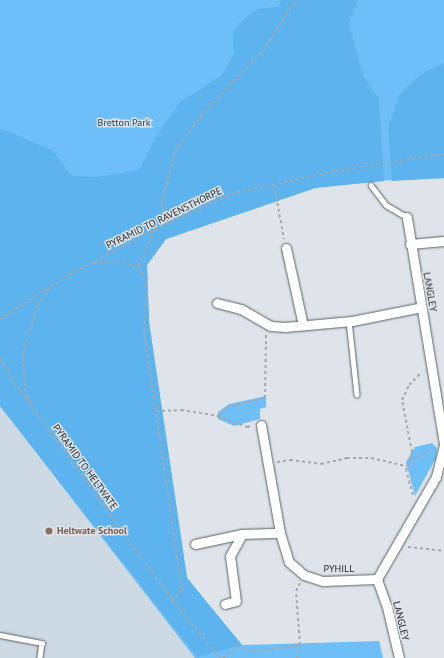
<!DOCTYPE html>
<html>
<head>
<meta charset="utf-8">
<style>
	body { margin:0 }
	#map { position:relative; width:444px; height:658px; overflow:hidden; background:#dee4e9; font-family:"PT Sans",sans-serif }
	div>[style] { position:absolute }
	.built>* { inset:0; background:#cddae4 }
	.green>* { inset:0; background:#6ebff8 }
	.forest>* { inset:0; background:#5cb3ee }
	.path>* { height:2px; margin-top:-1px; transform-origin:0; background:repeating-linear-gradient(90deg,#a3a8ac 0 3px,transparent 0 6px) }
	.roads { filter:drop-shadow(0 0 1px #5b6165) drop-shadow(0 0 1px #5b6165) }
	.service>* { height:4.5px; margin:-2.25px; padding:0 2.25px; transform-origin:2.25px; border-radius:2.25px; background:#fff }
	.minor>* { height:9px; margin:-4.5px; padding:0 4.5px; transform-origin:4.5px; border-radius:4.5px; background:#fff }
	.dots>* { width:11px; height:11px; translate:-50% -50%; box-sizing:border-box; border:2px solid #dee4e9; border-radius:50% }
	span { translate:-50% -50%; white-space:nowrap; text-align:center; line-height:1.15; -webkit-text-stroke:3px #dee4e9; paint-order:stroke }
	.park-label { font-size:10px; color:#163a53 }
	.street-label { font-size:10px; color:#242728 }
	.education-label { font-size:10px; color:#785e54; font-weight:700 }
	.left { translate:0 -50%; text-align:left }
</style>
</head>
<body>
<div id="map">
	<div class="built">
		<div style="clip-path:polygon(0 406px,197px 657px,196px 658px,0 658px)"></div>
	</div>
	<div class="green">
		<div style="clip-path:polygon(0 0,444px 0,444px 178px,375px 181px,315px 188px,166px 239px,147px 265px,149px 322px,187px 578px,242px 645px,379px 641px,383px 658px,195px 658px,0 406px)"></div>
		<div style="clip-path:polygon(266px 396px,266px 407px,260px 409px,260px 419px,234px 426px,218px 419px,218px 412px,229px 404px)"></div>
		<div style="clip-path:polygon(432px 443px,437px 448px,436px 458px,415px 496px,406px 462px,415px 447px)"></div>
	</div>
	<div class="forest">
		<div style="clip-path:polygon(281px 0,358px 0,349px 23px,363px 76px,379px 99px,384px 181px,315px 188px,166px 239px,147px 265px,149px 322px,187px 578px,242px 645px,197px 657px,0 406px,0 128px,52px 150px,72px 176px,96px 177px,139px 170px,155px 139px,180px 102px,222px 75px,234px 54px,233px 32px,240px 22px,257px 9px,278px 7px)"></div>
		<div style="clip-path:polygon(444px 63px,444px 178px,392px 181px,388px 127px,400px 94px,421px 74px)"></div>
	</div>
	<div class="path">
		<div style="left:274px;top:185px;width:55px;rotate:79.5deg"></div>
		<div style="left:168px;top:223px;width:22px;rotate:-106deg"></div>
		<div style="left:162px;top:202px;width:53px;rotate:-75.7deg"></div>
		<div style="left:175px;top:151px;width:44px;rotate:-53.4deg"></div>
		<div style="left:201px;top:116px;width:90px;rotate:-46.4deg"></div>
		<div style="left:263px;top:51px;width:61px;rotate:-57.1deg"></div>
		<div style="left:155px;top:230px;width:40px;rotate:115deg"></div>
		<div style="left:138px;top:266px;width:21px;rotate:65deg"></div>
		<div style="left:147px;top:285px;width:46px;rotate:93.7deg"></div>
		<div style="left:144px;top:331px;width:262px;rotate:81.7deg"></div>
		<div style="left:182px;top:590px;width:14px;rotate:135deg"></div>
		<div style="left:93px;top:263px;width:24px;rotate:-2deg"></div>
		<div style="left:117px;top:262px;width:21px;rotate:11deg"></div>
		<div style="left:0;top:319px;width:82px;rotate:-32.5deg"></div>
		<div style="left:69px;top:275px;width:98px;rotate:-28.1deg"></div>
		<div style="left:155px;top:229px;width:84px;rotate:-24.7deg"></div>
		<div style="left:231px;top:194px;width:107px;rotate:-12.5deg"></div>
		<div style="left:335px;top:171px;width:110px;rotate:-8.9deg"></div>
		<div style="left:0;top:358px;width:23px;rotate:61deg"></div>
		<div style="left:11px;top:378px;width:274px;rotate:54deg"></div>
		<div style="left:172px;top:600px;width:75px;rotate:50.4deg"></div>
		<div style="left:30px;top:403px;width:13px;rotate:-113deg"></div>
		<div style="left:25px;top:391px;width:38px;rotate:-93deg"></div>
		<div style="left:23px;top:353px;width:49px;rotate:-73.4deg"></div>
		<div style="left:37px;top:306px;width:22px;rotate:-56deg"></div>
		<div style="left:156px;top:411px;width:25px;rotate:-2deg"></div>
		<div style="left:181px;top:410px;width:36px;rotate:9deg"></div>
		<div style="left:217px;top:416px;width:32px;rotate:20deg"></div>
		<div style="left:247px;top:427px;width:5px;rotate:-11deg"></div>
		<div style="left:217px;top:416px;width:17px;rotate:-36deg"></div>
		<div style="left:231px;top:406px;width:35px;rotate:-13deg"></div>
		<div style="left:265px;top:398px;width:63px;rotate:-89.1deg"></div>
		<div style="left:411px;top:460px;width:13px;rotate:-23deg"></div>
		<div style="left:423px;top:455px;width:12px;rotate:-42deg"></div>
		<div style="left:277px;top:462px;width:13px;rotate:-9deg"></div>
		<div style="left:290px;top:460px;width:31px;rotate:7deg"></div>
		<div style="left:321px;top:464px;width:27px;rotate:-13deg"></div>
		<div style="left:347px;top:458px;width:24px"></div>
		<div style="left:371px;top:458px;width:37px;rotate:13deg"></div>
		<div style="left:413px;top:495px;width:25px;rotate:-106deg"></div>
		<div style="left:406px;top:471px;width:20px;rotate:-72deg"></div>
		<div style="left:412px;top:452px;width:53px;rotate:-100.9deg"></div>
		<div style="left:402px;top:400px;width:17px;rotate:-65deg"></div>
		<div style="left:409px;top:385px;width:18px;rotate:-45deg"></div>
		<div style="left:408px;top:547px;width:36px;rotate:6deg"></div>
		<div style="left:223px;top:658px;width:18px;rotate:-41deg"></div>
		<div style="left:237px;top:646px;width:18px;rotate:16deg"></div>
		<div style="left:254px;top:651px;width:46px;rotate:-7.4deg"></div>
		<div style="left:297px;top:658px;width:13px;rotate:-77deg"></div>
		<div style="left:300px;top:645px;width:54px;rotate:-94.2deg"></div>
		<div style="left:296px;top:591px;width:9px;rotate:-63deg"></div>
	</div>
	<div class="roads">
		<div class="service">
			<div style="left:371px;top:185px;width:25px;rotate:53deg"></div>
			<div style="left:386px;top:205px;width:24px;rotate:30deg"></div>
			<div style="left:349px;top:321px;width:74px;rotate:83.8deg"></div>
			<div style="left:0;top:635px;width:43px;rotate:10.8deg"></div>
			<div style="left:42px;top:643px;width:15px;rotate:98deg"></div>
		</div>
		<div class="minor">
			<div style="left:410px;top:244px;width:34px;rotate:-5deg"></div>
			<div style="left:286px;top:248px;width:79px;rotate:77.6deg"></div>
			<div style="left:217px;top:303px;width:25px;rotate:14deg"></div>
			<div style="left:241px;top:309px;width:34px;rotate:30deg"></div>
			<div style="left:271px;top:326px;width:14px;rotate:4deg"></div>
			<div style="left:285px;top:327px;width:67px;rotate:-5.1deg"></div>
			<div style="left:352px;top:321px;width:71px;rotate:-11.3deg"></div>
			<div style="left:261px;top:425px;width:110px;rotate:80deg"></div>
			<div style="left:280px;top:533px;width:30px;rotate:73deg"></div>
			<div style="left:289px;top:562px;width:20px;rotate:41deg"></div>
			<div style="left:304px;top:575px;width:20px;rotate:18deg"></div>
			<div style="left:323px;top:581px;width:54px;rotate:-2.1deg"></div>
			<div style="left:195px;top:544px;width:48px;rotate:-12deg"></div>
			<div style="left:242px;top:534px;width:38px;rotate:-2deg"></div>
			<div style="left:225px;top:604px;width:11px;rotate:-15deg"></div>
			<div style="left:236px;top:601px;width:45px;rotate:-97.6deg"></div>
			<div style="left:230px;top:556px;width:25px;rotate:-61deg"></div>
			<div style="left:399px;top:658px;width:52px;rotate:-103.2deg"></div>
			<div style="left:387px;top:607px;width:30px;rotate:-110deg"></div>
			<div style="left:377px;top:579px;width:118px;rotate:-60deg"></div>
			<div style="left:436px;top:477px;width:34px;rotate:-76deg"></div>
			<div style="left:444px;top:444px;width:230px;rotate:-99.3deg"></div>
		</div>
	</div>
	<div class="dots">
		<div style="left:49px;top:531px;background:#8d6e63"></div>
	</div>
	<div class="park-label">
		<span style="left:124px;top:123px">Bretton Park</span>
	</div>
	<div class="street-label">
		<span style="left:164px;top:218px;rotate:-26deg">PYRAMID TO RAVENSTHORPE</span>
		<span style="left:430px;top:292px;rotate:80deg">LANGLEY</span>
		<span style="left:85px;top:467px;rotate:54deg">PYRAMID TO HELTWATE</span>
		<span style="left:339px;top:569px">PYHILL</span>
		<span style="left:401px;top:621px;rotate:76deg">LANGLEY</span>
	</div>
	<div class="education-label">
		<span class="left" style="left:57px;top:531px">Heltwate School</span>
	</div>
</div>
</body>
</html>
